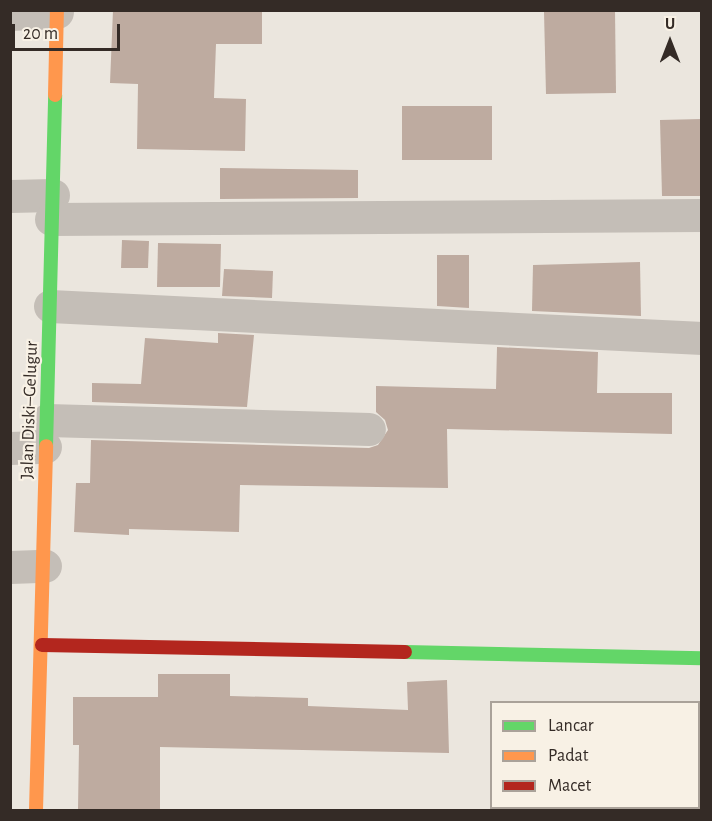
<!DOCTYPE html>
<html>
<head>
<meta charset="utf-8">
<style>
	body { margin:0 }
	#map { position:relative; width:712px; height:821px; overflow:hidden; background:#ebe6de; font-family:"Alegreya Sans",sans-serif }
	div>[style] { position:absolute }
	.building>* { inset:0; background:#beaba0 }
	.street>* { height:33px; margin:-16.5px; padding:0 16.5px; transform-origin:16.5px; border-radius:16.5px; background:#c4beb7 }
	.fast>* { height:14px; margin:-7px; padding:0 7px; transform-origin:7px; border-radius:7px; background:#63d668 }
	.slow>* { height:14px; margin:-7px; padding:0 7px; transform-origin:7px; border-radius:7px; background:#ff974d }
	.jam>* { height:14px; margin:-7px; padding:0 7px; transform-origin:7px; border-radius:7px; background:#b3261e }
	span { translate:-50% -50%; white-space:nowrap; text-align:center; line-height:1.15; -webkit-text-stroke:4.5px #f8f1e5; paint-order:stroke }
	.street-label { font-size:18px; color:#342b26 }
	.frame { position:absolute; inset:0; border:12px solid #342b26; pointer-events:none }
	.legend { position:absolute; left:490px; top:701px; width:210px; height:108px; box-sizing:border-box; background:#f8f1e5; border:2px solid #aaa299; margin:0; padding:8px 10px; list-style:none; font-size:18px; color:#342b26 }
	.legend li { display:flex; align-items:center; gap:12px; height:30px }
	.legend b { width:30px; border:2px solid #aaa299 }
	.north { position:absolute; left:640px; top:12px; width:60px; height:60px; -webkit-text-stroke:4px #f8f1e5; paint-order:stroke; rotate:0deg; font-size:16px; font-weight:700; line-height:24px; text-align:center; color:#342b26 }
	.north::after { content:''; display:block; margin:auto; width:21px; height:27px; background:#342b26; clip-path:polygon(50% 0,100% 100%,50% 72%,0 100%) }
	.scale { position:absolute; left:12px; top:24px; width:108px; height:27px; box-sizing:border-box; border:3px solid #342b26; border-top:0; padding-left:8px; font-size:18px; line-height:21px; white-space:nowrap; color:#342b26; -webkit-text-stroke:4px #f8f1e5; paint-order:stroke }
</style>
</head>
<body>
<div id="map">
	<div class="building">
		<div style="clip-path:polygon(113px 10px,262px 10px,262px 44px,216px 44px,214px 98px,246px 99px,245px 151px,137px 149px,138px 84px,110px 83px)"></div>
		<div style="clip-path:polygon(615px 11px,616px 93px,546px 94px,544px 12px)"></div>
		<div style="clip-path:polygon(402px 106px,492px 106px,492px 160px,402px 160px)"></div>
		<div style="clip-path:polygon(702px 119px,702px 196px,662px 196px,660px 120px)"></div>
		<div style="clip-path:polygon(220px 168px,358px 170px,358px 198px,220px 199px)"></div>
		<div style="clip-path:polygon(122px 240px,149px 241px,148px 268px,121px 268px)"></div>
		<div style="clip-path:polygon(158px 243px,221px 244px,220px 287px,157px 287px)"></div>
		<div style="clip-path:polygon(437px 255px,469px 255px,469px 308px,437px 306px)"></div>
		<div style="clip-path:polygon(640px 262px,641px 316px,532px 311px,533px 265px)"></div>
		<div style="clip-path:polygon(224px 269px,273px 271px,272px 298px,222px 296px)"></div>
		<div style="clip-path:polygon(218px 333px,254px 335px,247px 407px,92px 402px,92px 383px,141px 384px,145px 338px,218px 343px)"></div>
		<div style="clip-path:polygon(497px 347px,598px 352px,597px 393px,672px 393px,672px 434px,447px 429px,448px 488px,240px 485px,239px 532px,129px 529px,129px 535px,74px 532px,76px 483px,90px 483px,91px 440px,369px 448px,378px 445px,388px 430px,385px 420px,376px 412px,376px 386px,496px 389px)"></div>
		<div style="clip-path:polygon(158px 674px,230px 674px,230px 696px,308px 698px,308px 706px,408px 710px,407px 682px,447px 680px,449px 753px,160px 747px,160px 810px,78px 810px,79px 745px,73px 745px,73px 697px,158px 697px)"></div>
	</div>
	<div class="street">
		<div style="left:10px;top:14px;width:47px;rotate:-2.4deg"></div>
		<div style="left:10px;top:196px;width:43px;rotate:-1.3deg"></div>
		<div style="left:51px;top:219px;width:651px;rotate:-0.35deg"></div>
		<div style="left:50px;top:306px;width:653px;rotate:2.81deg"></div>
		<div style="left:47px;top:420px;width:322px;rotate:1.6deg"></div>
		<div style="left:10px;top:448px;width:35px;rotate:-2deg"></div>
		<div style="left:10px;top:567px;width:35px;rotate:-2deg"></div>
	</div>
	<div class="fast">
		<div style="left:46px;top:446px;width:351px;rotate:-88.5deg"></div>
		<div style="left:405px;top:652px;width:297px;rotate:1.2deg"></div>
	</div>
	<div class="slow">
		<div style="left:55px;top:95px;width:85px;rotate:-88.7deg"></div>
		<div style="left:36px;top:810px;width:364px;rotate:-88.4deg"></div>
	</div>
	<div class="jam">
		<div style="left:42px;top:645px;width:363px;rotate:1.1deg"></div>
	</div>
	<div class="street-label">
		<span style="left:30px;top:410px;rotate:-88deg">Jalan Diski–Gelugur</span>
	</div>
	<div class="frame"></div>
	<ul class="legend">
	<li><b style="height:8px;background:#63d668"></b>Lancar</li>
	<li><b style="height:8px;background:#ff974d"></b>Padat</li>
	<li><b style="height:8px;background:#b3261e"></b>Macet</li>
	</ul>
	<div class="north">U</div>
	<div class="scale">20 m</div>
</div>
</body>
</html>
